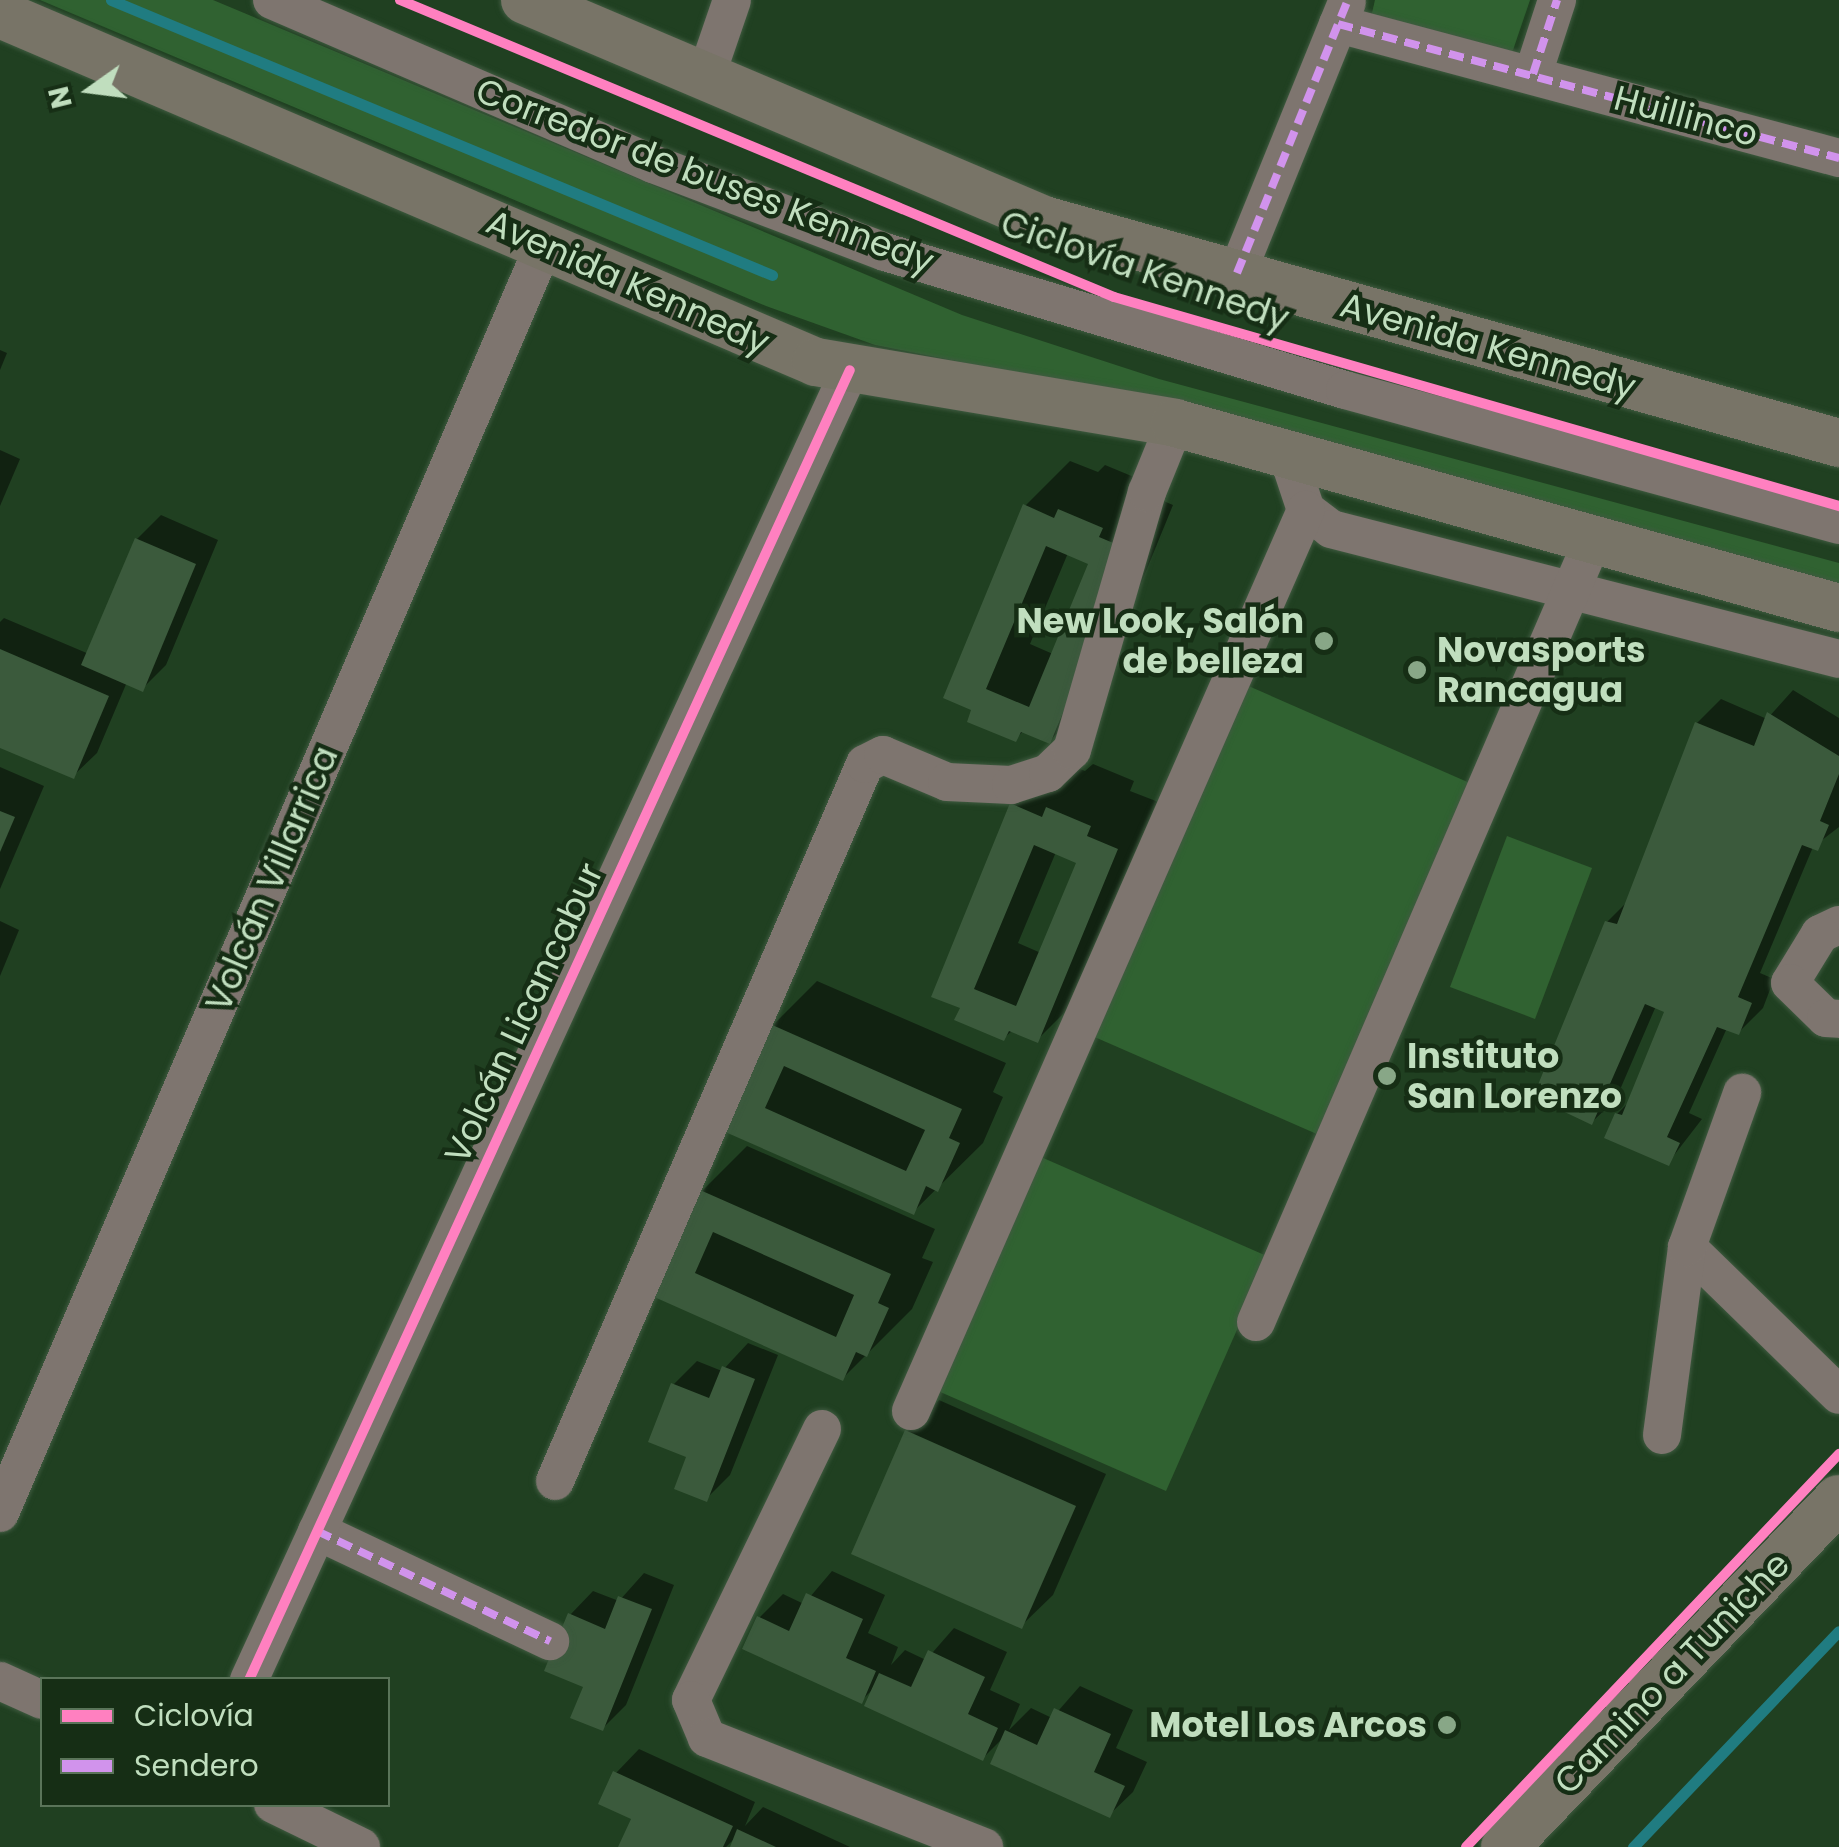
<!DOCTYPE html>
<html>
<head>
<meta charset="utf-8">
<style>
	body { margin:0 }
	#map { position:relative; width:1839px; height:1847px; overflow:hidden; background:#204021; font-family:Poppins,sans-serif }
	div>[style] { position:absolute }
	.green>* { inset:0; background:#306231 }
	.shadow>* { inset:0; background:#0007 }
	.stream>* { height:11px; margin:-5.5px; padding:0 5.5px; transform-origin:5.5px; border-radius:5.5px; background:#207c81 }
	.building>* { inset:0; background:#3b5a3c }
	.roads { filter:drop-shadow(0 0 2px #3f5a40) drop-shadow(0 0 2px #3f5a40) }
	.minor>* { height:38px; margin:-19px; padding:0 19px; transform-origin:19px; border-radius:19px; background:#7e756f }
	.major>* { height:48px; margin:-24px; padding:0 24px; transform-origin:24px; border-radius:24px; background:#787467 }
	.quiet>* { height:8px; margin-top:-4px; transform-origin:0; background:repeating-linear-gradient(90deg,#d193ec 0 15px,transparent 0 23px) }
	.cycleway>* { height:10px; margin:-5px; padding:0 5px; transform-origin:5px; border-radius:5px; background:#ff80c0 }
	.dots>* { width:28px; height:28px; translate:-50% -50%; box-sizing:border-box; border:5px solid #162e15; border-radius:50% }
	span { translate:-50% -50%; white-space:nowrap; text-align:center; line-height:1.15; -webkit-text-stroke:9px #162e15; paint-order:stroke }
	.street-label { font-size:35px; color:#c0debe }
	.poi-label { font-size:35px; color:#c0debe; font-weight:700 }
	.right { translate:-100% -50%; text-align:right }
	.left { translate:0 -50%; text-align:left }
	.legend { position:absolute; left:40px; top:1677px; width:350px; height:130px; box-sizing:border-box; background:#162e15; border:2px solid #5a7459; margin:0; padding:12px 18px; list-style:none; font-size:30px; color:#c0debe }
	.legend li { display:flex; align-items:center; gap:20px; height:50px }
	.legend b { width:50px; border:2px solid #5a7459 }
	.north { position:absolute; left:40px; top:40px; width:100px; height:100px; -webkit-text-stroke:8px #162e15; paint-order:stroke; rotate:256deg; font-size:28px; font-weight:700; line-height:40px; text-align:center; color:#c0debe }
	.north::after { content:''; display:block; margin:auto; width:35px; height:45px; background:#c0debe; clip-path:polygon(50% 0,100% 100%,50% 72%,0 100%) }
</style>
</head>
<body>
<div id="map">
	<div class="green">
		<div style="clip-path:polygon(40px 0,213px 0,962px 315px,1159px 379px,1839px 563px,1839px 600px,1072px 384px,875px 345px,766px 306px)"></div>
		<div style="clip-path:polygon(1375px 0,1530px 0,1512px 53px,1369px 26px)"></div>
		<div style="clip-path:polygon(1244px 684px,1472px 784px,1319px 1135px,1090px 1035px)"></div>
		<div style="clip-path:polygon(1507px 836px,1592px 868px,1535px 1019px,1450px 987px)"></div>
		<div style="clip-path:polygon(1041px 1157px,1269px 1257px,1166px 1491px,938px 1391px)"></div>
	</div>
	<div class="shadow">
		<div style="clip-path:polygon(0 350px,7px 353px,0 370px)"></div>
		<div style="clip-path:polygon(0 450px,20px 459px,0 506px)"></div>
		<div style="clip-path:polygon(evenodd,1070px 461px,1098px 472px,1105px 465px,1146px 482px,1142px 492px,1173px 505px,1095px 696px,1049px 741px,1024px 730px,1016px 739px,975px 708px,1025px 506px,1070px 461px,1068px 553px,1091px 563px,1053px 654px,1030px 644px,1068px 553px)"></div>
		<div style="clip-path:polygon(161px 515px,218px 540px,166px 665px,142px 689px,127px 682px,97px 753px,73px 776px,0 745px,0 622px,4px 618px,89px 654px,137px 539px)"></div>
		<div style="clip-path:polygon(1793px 690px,1839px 718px,1839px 827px,1813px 847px,1760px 973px,1774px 979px,1763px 1008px,1739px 1032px,1727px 1028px,1689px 1113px,1702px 1119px,1668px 1163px,1617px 1114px,1630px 1101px,1667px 1011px,1656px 1006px,1616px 1099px,1592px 1122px,1607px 922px,1629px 900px,1697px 723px,1721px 699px,1767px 719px)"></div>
		<div style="clip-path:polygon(evenodd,1058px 760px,1085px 771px,1093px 764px,1134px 781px,1130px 791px,1161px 803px,1082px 995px,1037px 1040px,1013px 1030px,1004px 1038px,958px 1019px,1013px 805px,1058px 760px,1056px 852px,1079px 862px,1041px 953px,1018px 943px,1056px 852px)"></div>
		<div style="clip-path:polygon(0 767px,44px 786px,0 889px)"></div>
		<div style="clip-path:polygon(0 921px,19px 930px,0 976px)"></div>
		<div style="clip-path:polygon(817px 981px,1006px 1063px,993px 1092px,1003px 1097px,983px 1143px,913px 1212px,726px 1130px,772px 1026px)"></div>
		<div style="clip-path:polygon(747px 1146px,935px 1229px,922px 1258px,933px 1262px,912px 1309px,843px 1378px,656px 1295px,702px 1191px)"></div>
		<div style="clip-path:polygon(748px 1343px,778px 1355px,730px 1475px,706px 1499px,673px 1385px,697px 1361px,722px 1371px)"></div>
		<div style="clip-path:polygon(939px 1400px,1106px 1474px,1053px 1595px,1021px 1626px,907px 1432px)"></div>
		<div style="clip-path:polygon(832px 1571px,885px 1595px,868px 1633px,898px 1647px,891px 1665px,905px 1650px,926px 1660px,954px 1628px,1007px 1652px,990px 1690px,1020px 1704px,1009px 1730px,1031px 1708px,1052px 1718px,1080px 1686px,1133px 1710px,1116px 1748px,1147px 1762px,1133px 1792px,1109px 1815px,1004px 1737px,983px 1758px,875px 1687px,861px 1701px,759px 1618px,783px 1594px,804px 1604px)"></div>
		<div style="clip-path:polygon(644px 1573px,674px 1585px,626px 1705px,602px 1729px,570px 1615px,593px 1591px,619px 1601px)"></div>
		<div style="clip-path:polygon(639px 1749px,755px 1802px,745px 1826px,763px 1807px,850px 1847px,732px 1847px,736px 1837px,726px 1847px,621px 1847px,634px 1818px,616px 1773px)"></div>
	</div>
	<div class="stream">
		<div style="left:111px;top:0;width:716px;rotate:22.59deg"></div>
		<div style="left:1633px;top:1847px;width:298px;rotate:-46.4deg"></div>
	</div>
	<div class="building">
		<div style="clip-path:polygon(evenodd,1023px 504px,1054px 518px,1058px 509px,1103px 528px,1099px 537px,1130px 550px,1050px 744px,1021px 732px,1016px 742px,967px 722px,971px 710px,943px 698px,1023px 504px,1046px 546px,1088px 564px,1029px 707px,986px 689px,1046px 546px)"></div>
		<div style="clip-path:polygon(135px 538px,196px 564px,143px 692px,81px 665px)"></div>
		<div style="clip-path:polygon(0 649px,109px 696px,74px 779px,0 748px)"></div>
		<div style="clip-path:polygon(1767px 712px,1839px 756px,1839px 774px,1820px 821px,1829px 825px,1818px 851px,1802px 845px,1738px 997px,1752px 1003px,1739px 1035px,1717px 1027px,1667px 1137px,1680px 1143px,1669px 1166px,1604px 1138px,1615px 1113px,1622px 1115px,1664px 1012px,1645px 1004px,1592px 1125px,1533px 1097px,1605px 921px,1617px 924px,1695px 722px,1754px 746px)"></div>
		<div style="clip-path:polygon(evenodd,1010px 803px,1042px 817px,1046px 807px,1091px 826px,1087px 836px,1118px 849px,1038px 1043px,1009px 1031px,1004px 1041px,954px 1020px,960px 1008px,931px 997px,1010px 803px,1034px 845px,1076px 863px,1016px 1006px,974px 989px,1034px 845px)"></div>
		<div style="clip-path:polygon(0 811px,15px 817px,0 852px)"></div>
		<div style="clip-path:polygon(evenodd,770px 1024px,962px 1109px,949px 1138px,960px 1143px,938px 1192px,926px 1186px,914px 1215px,723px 1131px,770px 1024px,784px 1066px,925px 1130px,906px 1171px,765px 1108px,784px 1066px)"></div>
		<div style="clip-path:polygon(evenodd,700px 1190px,891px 1274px,878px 1303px,889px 1308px,867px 1357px,856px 1352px,843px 1381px,652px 1296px,700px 1190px,713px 1232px,854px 1295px,836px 1337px,695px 1273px,713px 1232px)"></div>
		<div style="clip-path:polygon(722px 1366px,755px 1379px,707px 1502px,674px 1489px,686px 1457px,648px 1442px,671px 1383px,709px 1398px)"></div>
		<div style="clip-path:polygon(905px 1430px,1076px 1506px,1022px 1629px,851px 1554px)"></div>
		<div style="clip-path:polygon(806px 1593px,863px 1619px,846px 1658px,876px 1671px,862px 1704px,742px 1649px,757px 1616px,789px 1631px)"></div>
		<div style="clip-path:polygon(618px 1596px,652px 1609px,603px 1731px,570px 1718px,583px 1687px,544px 1671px,568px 1613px,605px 1629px)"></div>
		<div style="clip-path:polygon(928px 1650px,985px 1677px,968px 1714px,998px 1728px,983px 1761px,864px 1706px,879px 1673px,911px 1687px)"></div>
		<div style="clip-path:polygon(1054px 1708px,1111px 1734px,1094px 1772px,1125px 1786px,1110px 1818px,990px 1764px,1005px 1730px,1037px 1745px)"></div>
		<div style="clip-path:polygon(613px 1771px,733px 1826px,723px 1847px,618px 1847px,631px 1819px,598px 1804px)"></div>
		<div style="clip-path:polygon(737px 1829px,776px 1847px,730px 1847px)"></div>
	</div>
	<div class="roads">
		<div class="minor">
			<div style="left:272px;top:0;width:415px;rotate:23.3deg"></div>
			<div style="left:653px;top:164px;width:248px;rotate:20.8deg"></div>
			<div style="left:885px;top:252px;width:480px;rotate:16.7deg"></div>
			<div style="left:1345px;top:390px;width:512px;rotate:15.28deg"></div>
			<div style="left:1338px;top:24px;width:519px;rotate:14.97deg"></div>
			<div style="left:1533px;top:74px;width:78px;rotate:-72deg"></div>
			<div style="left:705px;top:79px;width:83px;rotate:-71.1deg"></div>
			<div style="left:1237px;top:273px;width:292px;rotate:-67.9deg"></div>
			<div style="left:1286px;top:450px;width:63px;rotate:71.6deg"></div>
			<div style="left:1306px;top:510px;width:31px;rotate:37deg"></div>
			<div style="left:1331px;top:529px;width:524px;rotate:14.35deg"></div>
			<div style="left:1839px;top:925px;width:21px;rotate:155deg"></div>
			<div style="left:1820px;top:934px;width:57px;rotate:121.5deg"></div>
			<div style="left:1790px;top:983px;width:50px;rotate:44.2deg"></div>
			<div style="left:1826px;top:1018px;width:13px;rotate:4deg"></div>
			<div style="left:1687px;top:1247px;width:212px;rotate:44.2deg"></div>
			<div style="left:1256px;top:1322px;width:847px;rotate:-66.7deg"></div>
			<div style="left:911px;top:1411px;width:984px;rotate:-66.33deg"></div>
			<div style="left:822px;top:1429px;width:301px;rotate:115.8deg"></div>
			<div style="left:691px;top:1700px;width:41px;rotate:67.2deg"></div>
			<div style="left:707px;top:1738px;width:298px;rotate:21.5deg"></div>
			<div style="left:1662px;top:1435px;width:190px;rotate:-82.4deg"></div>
			<div style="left:1687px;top:1247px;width:164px;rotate:-70.3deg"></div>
			<div style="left:555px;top:1481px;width:781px;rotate:-66.62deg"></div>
			<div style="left:865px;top:764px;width:20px;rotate:-27deg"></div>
			<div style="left:883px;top:755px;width:69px;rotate:22.9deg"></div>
			<div style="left:947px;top:782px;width:64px;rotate:2.7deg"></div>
			<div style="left:1011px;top:785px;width:39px;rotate:-18deg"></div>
			<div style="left:1048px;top:773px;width:33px;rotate:-44deg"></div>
			<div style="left:1072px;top:750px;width:269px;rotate:-73.8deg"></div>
			<div style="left:1147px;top:492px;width:74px;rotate:-67.9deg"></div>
			<div style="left:0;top:1513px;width:1380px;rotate:-66.78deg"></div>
			<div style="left:317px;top:1531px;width:258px;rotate:25.3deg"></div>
			<div style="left:249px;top:1680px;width:1441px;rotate:-65.36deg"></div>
			<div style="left:0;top:1681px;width:46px;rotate:24.3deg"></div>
			<div style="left:273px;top:1804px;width:98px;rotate:26deg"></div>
		</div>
		<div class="major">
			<div style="left:525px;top:0;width:564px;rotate:22.97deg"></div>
			<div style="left:1044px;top:220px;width:826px;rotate:15.67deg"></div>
			<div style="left:0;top:14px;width:887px;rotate:23.1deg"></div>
			<div style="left:816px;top:362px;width:364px;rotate:9.6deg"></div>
			<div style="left:1175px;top:423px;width:689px;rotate:15.57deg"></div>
			<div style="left:1505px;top:1847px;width:482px;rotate:-46.2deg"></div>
		</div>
	</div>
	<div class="quiet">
		<div style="left:1338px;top:24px;width:519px;rotate:14.97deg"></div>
		<div style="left:1533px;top:74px;width:78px;rotate:-72deg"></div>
		<div style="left:1237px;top:273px;width:295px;rotate:-67.9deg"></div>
		<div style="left:317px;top:1531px;width:258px;rotate:25.3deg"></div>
	</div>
	<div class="cycleway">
		<div style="left:400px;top:0;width:773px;rotate:22.59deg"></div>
		<div style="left:1114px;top:297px;width:755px;rotate:16.08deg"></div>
		<div style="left:249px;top:1680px;width:1441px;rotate:-65.36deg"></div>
		<div style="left:1466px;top:1847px;width:542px;rotate:-46.5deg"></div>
	</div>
	<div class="dots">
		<div style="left:1324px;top:641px;background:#88a787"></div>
		<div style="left:1417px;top:670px;background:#88a787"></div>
		<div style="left:1387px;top:1076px;background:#88a787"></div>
		<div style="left:1447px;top:1725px;background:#88a787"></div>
	</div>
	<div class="street-label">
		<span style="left:1686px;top:116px;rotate:15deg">Huillinco</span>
		<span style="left:705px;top:176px;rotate:21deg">Corredor de buses Kennedy</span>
		<span style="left:1145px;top:271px;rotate:19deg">Ciclovía Kennedy</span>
		<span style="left:628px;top:282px;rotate:24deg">Avenida Kennedy</span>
		<span style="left:1488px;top:346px;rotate:16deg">Avenida Kennedy</span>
		<span style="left:272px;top:879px;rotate:-67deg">Volcán Villarrica</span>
		<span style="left:524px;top:1013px;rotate:-65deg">Volcán Licancabur</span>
		<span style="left:1672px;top:1673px;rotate:-46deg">Camino a Tuniche</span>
	</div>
	<div class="poi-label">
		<span class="right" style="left:1304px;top:641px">New Look, Salón<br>de belleza</span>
		<span class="left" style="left:1437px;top:670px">Novasports<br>Rancagua</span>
		<span class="left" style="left:1407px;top:1076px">Instituto<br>San Lorenzo</span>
		<span class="right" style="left:1427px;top:1725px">Motel Los Arcos</span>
	</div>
	<ul class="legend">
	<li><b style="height:12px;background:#ff80c0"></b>Ciclovía</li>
	<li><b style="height:12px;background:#d193ec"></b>Sendero</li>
	</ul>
	<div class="north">N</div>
</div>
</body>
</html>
